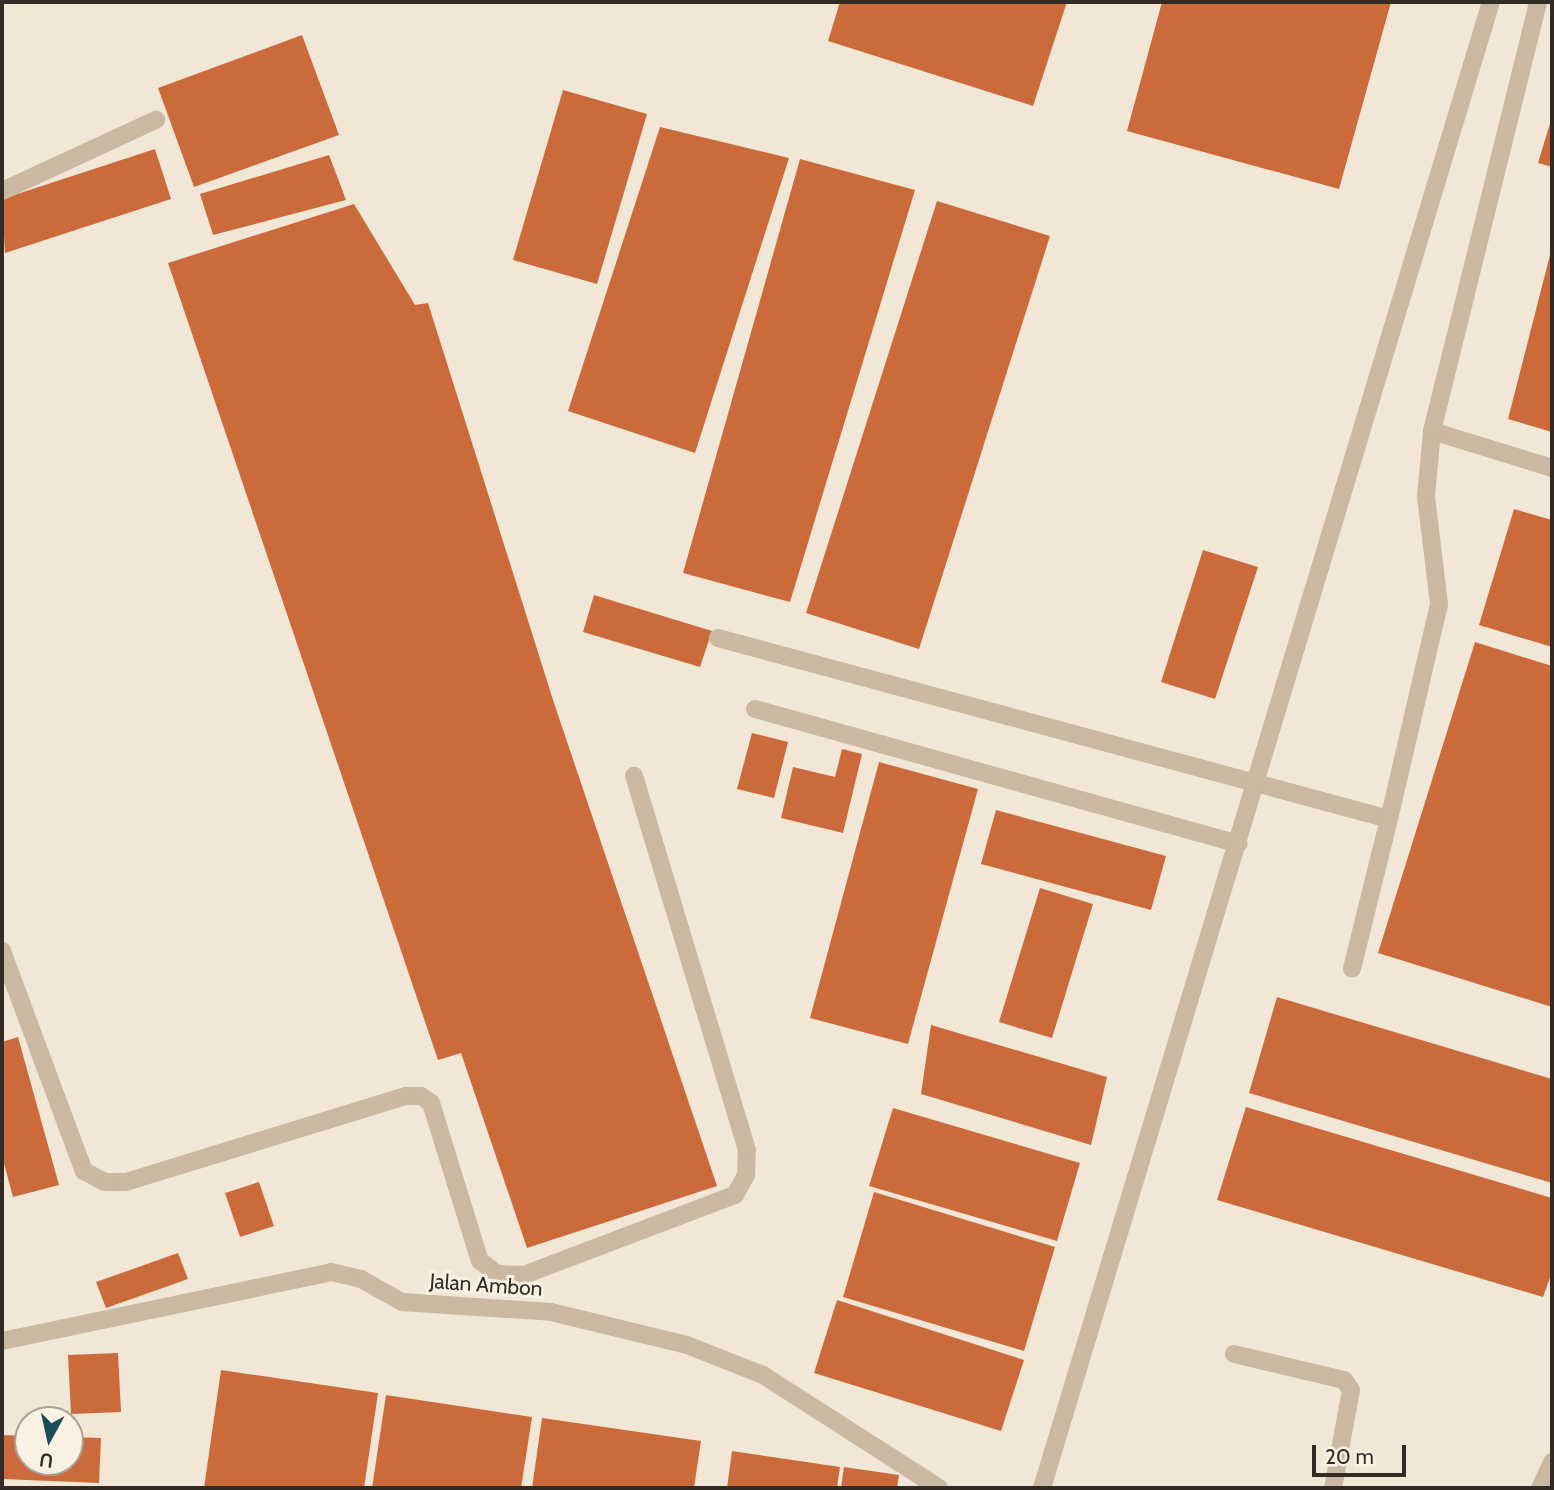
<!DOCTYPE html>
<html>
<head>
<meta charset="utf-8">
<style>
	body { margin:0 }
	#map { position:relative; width:1554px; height:1490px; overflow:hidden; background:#f2e7d6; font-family:Cabin,sans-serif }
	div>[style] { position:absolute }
	.building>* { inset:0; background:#cb6b3b }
	.service>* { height:18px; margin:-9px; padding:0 9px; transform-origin:9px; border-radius:9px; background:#cab8a2 }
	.minor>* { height:18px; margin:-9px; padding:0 9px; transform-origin:9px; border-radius:9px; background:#cab8a2 }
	span { translate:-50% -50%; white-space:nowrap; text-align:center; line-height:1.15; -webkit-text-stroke:6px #f9f1e2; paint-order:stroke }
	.street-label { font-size:21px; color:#342b25 }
	.frame { position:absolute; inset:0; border:4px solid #342b25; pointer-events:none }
	.north { position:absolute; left:14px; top:1406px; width:70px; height:70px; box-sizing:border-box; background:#f9f1e2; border:2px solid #aaa296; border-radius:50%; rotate:188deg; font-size:19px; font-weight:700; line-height:28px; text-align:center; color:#342b25 }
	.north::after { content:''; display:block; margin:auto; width:24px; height:32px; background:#194d57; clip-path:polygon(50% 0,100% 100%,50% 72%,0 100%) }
	.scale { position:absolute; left:1312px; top:1445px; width:94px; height:32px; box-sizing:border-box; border:4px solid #342b25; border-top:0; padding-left:9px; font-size:21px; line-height:24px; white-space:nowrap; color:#342b25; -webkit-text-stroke:5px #f9f1e2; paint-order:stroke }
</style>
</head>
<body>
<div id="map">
	<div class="building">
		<div style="clip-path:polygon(840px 2px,1067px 2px,1033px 106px,828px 41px)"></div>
		<div style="clip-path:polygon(1162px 2px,1391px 2px,1339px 189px,1127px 131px)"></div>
		<div style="clip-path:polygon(302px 35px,339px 135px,194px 187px,158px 88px)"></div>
		<div style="clip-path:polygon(563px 90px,647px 114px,597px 284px,513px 260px)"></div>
		<div style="clip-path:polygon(1552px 117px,1552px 167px,1538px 163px)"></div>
		<div style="clip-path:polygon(660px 127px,789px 158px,695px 453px,568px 411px)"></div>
		<div style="clip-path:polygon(155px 149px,171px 199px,5px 253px,2px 199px)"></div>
		<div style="clip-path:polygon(329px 155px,346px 200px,213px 235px,200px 194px)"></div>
		<div style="clip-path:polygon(800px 159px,915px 190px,790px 602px,683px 573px)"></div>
		<div style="clip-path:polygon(937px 201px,1050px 236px,919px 649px,806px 613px)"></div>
		<div style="clip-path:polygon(354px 204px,415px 305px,428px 303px,553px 700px,717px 1186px,527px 1248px,461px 1053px,438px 1060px,168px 263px)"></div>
		<div style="clip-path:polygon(1551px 251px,1552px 251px,1552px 432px,1508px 419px)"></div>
		<div style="clip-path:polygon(1514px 509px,1552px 520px,1552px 647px,1479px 625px)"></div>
		<div style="clip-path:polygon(1203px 550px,1258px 567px,1215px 699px,1161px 682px)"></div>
		<div style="clip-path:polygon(594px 595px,712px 631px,700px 667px,583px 632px)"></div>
		<div style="clip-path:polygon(1475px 642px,1552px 666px,1552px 1007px,1378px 953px)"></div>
		<div style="clip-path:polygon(752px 733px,788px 742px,774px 798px,737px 789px)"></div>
		<div style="clip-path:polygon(842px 749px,862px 754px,843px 833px,781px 818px,793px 767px,835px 777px)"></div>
		<div style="clip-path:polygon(879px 762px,978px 789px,908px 1044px,810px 1018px)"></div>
		<div style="clip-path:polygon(996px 810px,1166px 856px,1151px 910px,981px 864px)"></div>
		<div style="clip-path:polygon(1040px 888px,1093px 904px,1052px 1038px,999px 1022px)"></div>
		<div style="clip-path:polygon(1277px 997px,1552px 1079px,1552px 1183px,1249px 1093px)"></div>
		<div style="clip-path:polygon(931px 1025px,1107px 1077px,1091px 1145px,921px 1094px)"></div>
		<div style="clip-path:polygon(18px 1037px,59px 1185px,13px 1197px,2px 1156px,2px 1042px)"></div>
		<div style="clip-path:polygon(1246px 1107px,1552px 1198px,1552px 1272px,1543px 1297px,1217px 1200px)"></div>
		<div style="clip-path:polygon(893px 1108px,1080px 1163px,1057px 1241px,869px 1186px)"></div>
		<div style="clip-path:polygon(259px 1182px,274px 1226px,240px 1237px,225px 1193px)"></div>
		<div style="clip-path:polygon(874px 1192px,1055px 1247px,1024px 1351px,843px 1297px)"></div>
		<div style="clip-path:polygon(178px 1253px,188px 1279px,106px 1308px,96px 1282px)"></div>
		<div style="clip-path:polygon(837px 1300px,1024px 1360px,1001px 1431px,814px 1373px)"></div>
		<div style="clip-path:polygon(118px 1353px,121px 1412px,71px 1414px,68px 1355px)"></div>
		<div style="clip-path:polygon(221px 1370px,378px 1393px,364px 1488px,204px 1488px)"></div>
		<div style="clip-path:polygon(386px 1395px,532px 1417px,521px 1488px,372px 1488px)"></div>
		<div style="clip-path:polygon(542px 1418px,701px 1441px,694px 1488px,532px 1488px)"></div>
		<div style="clip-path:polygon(2px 1435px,28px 1436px,28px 1462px,70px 1462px,70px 1437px,101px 1438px,99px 1483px,2px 1479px)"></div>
		<div style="clip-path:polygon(732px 1451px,840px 1467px,837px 1488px,727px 1488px)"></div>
		<div style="clip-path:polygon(844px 1467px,899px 1475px,897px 1488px,841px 1488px)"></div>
	</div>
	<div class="service">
		<div style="left:2px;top:191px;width:170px;rotate:-24.8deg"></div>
		<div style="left:1432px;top:431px;width:126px;rotate:17.1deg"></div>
		<div style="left:718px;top:638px;width:695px;rotate:15.1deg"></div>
		<div style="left:1389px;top:819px;width:154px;rotate:103.9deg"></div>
		<div style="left:755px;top:709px;width:502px;rotate:15.59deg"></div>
		<div style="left:1389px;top:819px;width:221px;rotate:-76.9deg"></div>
		<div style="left:1439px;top:604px;width:109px;rotate:-96.9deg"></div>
		<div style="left:1426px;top:496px;width:65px;rotate:-84.7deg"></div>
		<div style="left:1432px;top:431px;width:442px;rotate:-76.1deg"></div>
		<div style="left:2px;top:951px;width:235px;rotate:69.6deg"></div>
		<div style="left:84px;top:1171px;width:24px;rotate:28deg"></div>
		<div style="left:105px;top:1182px;width:21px"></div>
		<div style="left:126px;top:1182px;width:293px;rotate:-17.1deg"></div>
		<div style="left:406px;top:1096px;width:15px"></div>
		<div style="left:421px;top:1096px;width:12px;rotate:35deg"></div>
		<div style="left:431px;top:1103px;width:165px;rotate:72.8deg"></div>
		<div style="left:480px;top:1261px;width:21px;rotate:37deg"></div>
		<div style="left:497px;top:1274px;width:27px;rotate:2deg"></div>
		<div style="left:524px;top:1275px;width:226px;rotate:-20.8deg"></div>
		<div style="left:735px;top:1195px;width:23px;rotate:-61deg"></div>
		<div style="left:746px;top:1175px;width:25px;rotate:-88deg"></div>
		<div style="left:747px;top:1150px;width:391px;rotate:-106.8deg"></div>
		<div style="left:1234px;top:1354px;width:113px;rotate:13.3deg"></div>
		<div style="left:1344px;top:1380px;width:12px;rotate:55deg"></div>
		<div style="left:1351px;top:1390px;width:100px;rotate:100.4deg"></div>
		<div style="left:1042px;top:1488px;width:1552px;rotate:-73.19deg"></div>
	</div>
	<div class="minor">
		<div style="left:2px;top:1341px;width:336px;rotate:-11.8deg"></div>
		<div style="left:331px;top:1272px;width:31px;rotate:13deg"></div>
		<div style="left:361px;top:1279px;width:47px;rotate:29.3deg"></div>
		<div style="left:402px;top:1302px;width:149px;rotate:3.8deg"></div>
		<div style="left:551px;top:1312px;width:140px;rotate:13.6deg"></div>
		<div style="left:687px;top:1345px;width:82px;rotate:21.5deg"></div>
		<div style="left:763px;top:1375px;width:209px;rotate:32.7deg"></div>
		<div style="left:1540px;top:1488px;width:29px;rotate:-65deg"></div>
	</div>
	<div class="street-label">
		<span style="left:486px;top:1285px;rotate:4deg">Jalan Ambon</span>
	</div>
	<div class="frame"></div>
	<div class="north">U</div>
	<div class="scale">20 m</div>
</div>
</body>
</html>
